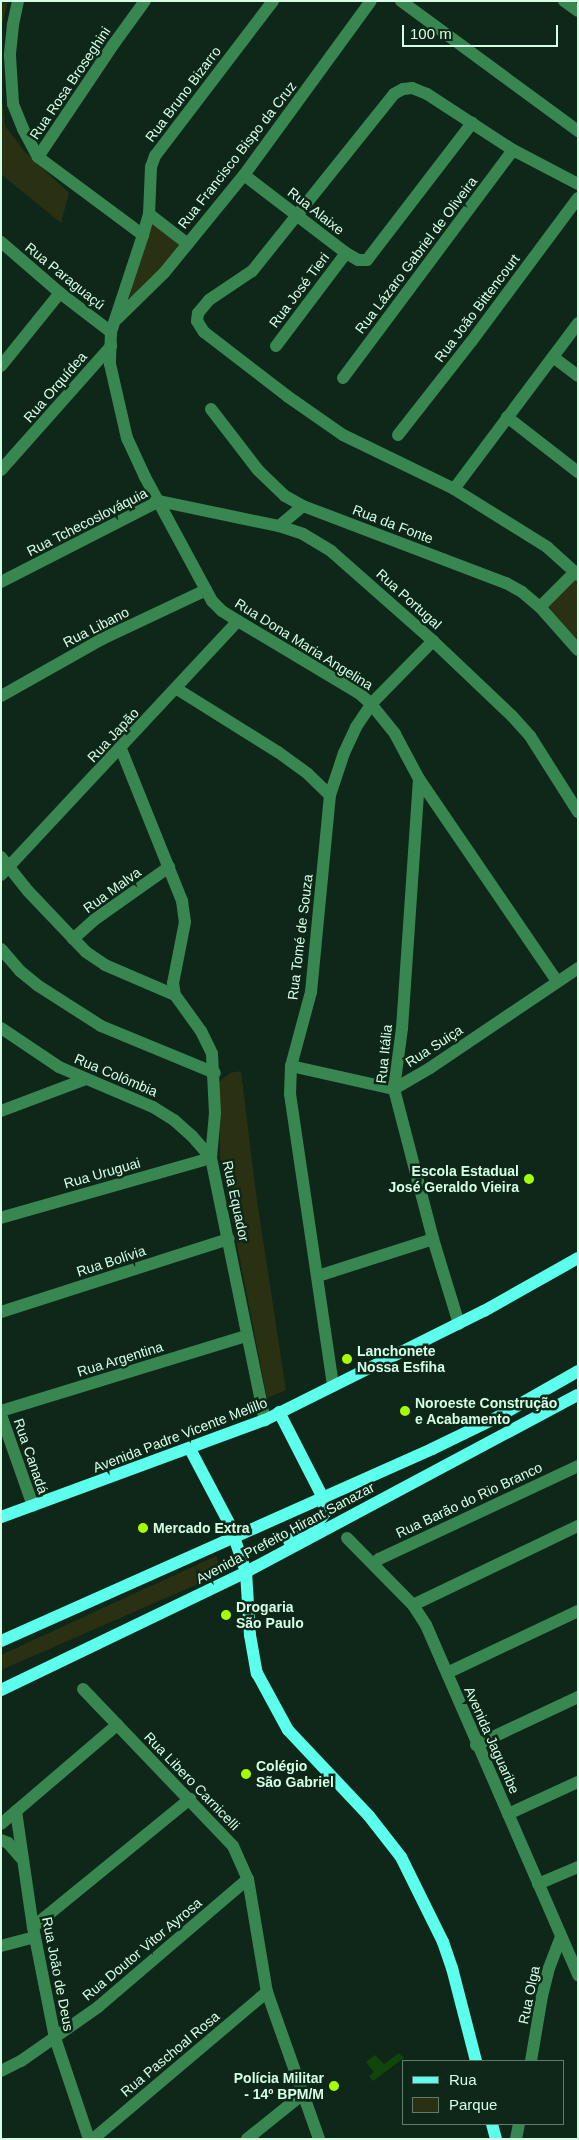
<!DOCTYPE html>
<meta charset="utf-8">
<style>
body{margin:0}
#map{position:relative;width:579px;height:2140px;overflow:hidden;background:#0f2719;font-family:Arial,sans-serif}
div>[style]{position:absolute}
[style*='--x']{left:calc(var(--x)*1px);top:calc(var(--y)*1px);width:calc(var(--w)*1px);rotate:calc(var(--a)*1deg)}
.green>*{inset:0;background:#2a3112}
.water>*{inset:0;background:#104609}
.minor>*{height:12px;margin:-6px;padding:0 6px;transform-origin:6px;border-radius:6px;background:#398750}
.major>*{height:12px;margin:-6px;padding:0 6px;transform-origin:6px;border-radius:6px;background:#5cffec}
.dots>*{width:14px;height:14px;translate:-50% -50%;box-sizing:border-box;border:2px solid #0f2719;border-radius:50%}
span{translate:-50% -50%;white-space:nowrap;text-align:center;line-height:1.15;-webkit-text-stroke:5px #0f2719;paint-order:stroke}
.street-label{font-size:14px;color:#d5ffe5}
.poi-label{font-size:14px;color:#d5ffe5;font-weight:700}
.right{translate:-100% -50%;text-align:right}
.left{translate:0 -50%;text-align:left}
.frame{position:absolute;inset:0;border:2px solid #d5ffe5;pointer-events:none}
.legend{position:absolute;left:402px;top:2060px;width:162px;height:65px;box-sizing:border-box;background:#0f2719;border:1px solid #5e7d6b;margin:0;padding:6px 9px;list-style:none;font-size:15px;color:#d5ffe5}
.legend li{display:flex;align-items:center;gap:10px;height:25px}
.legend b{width:25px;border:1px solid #5e7d6b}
.scale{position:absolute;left:402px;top:25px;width:156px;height:22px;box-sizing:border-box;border:2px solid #d5ffe5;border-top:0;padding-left:6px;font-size:15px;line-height:18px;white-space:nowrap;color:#d5ffe5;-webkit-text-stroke:4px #0f2719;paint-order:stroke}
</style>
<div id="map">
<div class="green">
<div style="clip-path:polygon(1px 1px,8px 1px,1px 28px)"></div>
<div style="clip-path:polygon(1px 91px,5px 126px,25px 152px,69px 193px,61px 223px,1px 174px)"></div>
<div style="clip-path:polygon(149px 218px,184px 245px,128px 303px)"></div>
<div style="clip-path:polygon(573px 577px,578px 583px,578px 643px,547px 605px)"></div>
<div style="clip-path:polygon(241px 1071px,256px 1194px,286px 1390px,267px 1398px,220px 1157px,219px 1082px,230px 1073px)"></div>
<div style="clip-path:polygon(216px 1556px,223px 1573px,1px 1670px,1px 1655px)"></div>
</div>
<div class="water">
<div style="clip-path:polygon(399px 2053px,404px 2058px,373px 2081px,369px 2076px,374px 2072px,366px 2062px,375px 2055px,384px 2064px)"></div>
</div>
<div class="minor">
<div style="--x:18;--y:1;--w:25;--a:102"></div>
<div style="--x:13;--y:25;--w:31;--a:96"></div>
<div style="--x:10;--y:56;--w:48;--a:86.4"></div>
<div style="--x:13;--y:104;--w:27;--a:68"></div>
<div style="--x:23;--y:129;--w:32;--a:62"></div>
<div style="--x:38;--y:157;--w:131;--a:36.6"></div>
<div style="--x:273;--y:1;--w:195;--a:127.3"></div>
<div style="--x:155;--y:156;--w:12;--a:110"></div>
<div style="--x:151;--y:167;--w:47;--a:92.4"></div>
<div style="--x:149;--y:214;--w:22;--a:106"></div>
<div style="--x:143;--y:235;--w:102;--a:108.3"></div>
<div style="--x:111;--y:332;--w:32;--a:92"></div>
<div style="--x:110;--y:364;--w:76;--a:77.1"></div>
<div style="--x:127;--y:438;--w:43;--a:65.2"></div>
<div style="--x:145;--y:477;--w:141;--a:61.6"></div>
<div style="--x:212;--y:601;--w:14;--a:45"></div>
<div style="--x:222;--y:611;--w:19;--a:32"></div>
<div style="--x:238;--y:621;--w:142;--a:30.9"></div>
<div style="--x:360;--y:694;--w:15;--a:42"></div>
<div style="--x:371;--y:704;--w:38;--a:51"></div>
<div style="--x:395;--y:734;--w:51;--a:61.9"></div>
<div style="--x:419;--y:779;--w:245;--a:55.7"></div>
<div style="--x:401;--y:1;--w:220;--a:36.3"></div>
<div style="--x:564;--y:1;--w:17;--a:36"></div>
<div style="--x:38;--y:157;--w:135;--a:-56.2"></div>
<div style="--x:113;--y:45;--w:54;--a:-54"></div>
<div style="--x:244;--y:175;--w:128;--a:37.4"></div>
<div style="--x:346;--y:253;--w:14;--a:30"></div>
<div style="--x:358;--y:260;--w:9;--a:0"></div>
<div style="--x:367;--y:260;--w:173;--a:-52.5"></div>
<div style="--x:578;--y:184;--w:73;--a:-152.4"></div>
<div style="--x:513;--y:150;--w:103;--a:-146.9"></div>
<div style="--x:427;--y:94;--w:16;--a:-158"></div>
<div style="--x:412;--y:88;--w:9;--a:174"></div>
<div style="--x:403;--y:89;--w:10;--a:151"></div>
<div style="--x:394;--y:94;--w:227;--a:128.7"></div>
<div style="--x:252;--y:271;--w:52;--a:146"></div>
<div style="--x:209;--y:300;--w:17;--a:130"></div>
<div style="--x:198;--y:313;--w:8;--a:97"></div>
<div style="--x:197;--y:321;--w:13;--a:58"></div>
<div style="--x:204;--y:332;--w:105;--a:37.6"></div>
<div style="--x:287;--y:396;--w:68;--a:34.9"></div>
<div style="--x:343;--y:435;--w:123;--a:25.9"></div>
<div style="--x:454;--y:489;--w:110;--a:31.9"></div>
<div style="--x:547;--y:547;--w:42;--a:42.1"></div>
<div style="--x:149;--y:214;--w:49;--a:37.6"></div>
<div style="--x:1;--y:242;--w:78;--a:40.8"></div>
<div style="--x:60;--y:293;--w:64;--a:37.4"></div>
<div style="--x:117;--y:319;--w:66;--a:-44.4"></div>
<div style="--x:164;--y:273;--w:127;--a:-50.8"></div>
<div style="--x:244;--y:175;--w:215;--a:-53.9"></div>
<div style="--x:276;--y:346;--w:116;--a:-53"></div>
<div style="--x:553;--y:357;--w:31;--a:37"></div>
<div style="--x:1;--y:366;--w:94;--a:-51.1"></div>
<div style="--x:343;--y:378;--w:284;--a:-53.3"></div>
<div style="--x:211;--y:409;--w:77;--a:52.4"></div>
<div style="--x:258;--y:470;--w:37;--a:44"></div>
<div style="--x:285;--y:496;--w:21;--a:29"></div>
<div style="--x:303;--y:506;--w:217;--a:20.8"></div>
<div style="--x:506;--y:583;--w:18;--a:29"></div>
<div style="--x:522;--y:592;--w:23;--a:40"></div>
<div style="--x:540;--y:607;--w:57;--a:48.5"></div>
<div style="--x:507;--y:417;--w:90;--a:37.8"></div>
<div style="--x:398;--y:435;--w:118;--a:-51.9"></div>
<div style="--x:471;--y:342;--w:179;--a:-53.4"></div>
<div style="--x:1;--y:470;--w:166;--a:-48.4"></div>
<div style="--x:454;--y:489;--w:207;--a:-53.2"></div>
<div style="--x:159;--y:501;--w:123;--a:11.8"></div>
<div style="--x:279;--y:526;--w:25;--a:18"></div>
<div style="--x:303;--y:534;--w:33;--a:31"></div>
<div style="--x:331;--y:551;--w:136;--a:41.4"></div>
<div style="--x:433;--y:641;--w:109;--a:43.5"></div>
<div style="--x:512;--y:716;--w:27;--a:48"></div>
<div style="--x:530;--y:736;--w:90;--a:57.7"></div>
<div style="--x:279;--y:526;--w:31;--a:-40"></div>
<div style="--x:1;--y:582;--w:178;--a:-27.1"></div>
<div style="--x:540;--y:607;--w:49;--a:-45"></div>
<div style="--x:177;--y:689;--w:119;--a:32"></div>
<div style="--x:278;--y:752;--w:37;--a:36"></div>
<div style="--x:308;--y:774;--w:30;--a:44"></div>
<div style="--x:330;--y:795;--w:198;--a:95.5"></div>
<div style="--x:311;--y:992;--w:77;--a:105.1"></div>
<div style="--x:291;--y:1066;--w:28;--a:92"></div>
<div style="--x:290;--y:1094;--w:295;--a:81.6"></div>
<div style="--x:1;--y:696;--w:116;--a:-29.4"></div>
<div style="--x:102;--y:639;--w:115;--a:-25.2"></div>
<div style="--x:121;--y:749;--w:164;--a:68.1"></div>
<div style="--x:182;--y:901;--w:21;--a:82"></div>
<div style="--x:185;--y:922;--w:62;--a:101.1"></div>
<div style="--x:173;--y:983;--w:12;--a:81"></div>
<div style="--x:175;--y:995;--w:44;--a:54.2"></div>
<div style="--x:201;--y:1031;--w:25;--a:64"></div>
<div style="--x:212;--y:1054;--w:59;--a:87.1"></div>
<div style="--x:215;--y:1113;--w:45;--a:95.1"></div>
<div style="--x:211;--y:1158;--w:268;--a:78.4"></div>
<div style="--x:419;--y:779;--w:250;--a:93.9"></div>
<div style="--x:402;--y:1028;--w:62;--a:97.5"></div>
<div style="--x:394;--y:1089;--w:155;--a:75.4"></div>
<div style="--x:433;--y:1239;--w:89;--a:73"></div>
<div style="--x:330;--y:795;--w:44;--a:-71.6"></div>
<div style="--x:344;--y:753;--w:29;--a:-65"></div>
<div style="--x:356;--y:727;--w:30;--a:-56"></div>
<div style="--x:373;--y:702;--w:86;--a:-45.5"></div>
<div style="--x:1;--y:857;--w:43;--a:51.5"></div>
<div style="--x:28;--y:891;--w:84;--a:46.4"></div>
<div style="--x:86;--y:952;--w:23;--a:34"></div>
<div style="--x:105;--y:965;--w:76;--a:23.2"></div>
<div style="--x:1;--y:875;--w:347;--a:-47"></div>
<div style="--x:73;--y:939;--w:28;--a:-42"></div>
<div style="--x:94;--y:920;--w:92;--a:-35.2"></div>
<div style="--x:1;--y:949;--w:29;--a:49"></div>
<div style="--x:20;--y:971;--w:22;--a:39"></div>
<div style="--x:37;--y:985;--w:76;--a:32.6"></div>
<div style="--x:101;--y:1026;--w:123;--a:22.4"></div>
<div style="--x:1;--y:1028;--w:70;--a:33.9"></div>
<div style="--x:59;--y:1067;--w:102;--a:23.1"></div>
<div style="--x:153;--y:1107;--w:25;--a:32"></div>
<div style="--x:174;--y:1120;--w:24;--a:42"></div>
<div style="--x:192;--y:1136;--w:29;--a:49"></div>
<div style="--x:211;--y:1158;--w:218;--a:164.1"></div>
<div style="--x:291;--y:1066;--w:106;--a:12.6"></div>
<div style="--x:394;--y:1089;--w:42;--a:-30.3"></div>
<div style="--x:430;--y:1068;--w:179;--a:-34"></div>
<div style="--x:1;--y:1111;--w:91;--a:-20.6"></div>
<div style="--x:318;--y:1276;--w:121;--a:-17.8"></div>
<div style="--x:1;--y:1312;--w:239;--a:-17.8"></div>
<div style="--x:1;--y:1411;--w:257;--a:-17"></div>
<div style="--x:1;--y:1415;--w:96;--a:70.6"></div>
<div style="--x:347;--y:1538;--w:94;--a:45.4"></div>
<div style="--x:413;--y:1605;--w:24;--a:57"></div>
<div style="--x:426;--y:1625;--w:382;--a:66.5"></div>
<div style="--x:374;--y:1564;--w:7;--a:-45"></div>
<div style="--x:379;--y:1559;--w:220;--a:-25"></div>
<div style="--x:413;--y:1605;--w:183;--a:-25.6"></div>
<div style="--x:447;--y:1673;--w:145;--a:-25.3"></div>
<div style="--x:83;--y:1689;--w:217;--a:46.3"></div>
<div style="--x:233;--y:1846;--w:36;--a:66"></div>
<div style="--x:248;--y:1879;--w:115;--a:80.5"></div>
<div style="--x:267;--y:1992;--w:156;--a:70.5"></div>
<div style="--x:476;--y:1745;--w:113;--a:-25.2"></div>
<div style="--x:16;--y:1811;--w:117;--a:81.7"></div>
<div style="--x:33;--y:1927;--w:113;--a:78.8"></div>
<div style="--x:55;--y:2038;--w:107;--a:71.4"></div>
<div style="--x:508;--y:1814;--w:77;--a:-24.6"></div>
<div style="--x:1;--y:1824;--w:153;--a:-40.5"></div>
<div style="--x:1;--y:1840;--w:8;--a:23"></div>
<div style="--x:8;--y:1843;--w:20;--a:49"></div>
<div style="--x:538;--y:1884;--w:43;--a:-23"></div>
<div style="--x:33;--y:1927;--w:203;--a:-39.2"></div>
<div style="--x:1;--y:1946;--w:35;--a:-15"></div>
<div style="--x:531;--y:2061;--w:66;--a:-80.4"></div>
<div style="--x:542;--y:1996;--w:29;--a:-76"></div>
<div style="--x:549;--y:1968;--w:33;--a:-69"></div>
<div style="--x:1;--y:2071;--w:22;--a:-27"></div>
<div style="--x:21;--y:2061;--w:94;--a:-35"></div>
<div style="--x:98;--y:2007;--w:197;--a:-40.5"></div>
<div style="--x:93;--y:2139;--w:228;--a:-40.2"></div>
<div style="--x:247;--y:2139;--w:72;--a:-38.8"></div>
<div style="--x:516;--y:2139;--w:15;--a:-79"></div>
</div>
<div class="major">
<div style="--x:279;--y:1412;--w:97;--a:62.9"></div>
<div style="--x:323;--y:1498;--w:15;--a:82"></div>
<div style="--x:325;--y:1513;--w:10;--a:127"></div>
<div style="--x:319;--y:1521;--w:36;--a:146"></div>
<div style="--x:190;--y:1449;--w:86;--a:62.2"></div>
<div style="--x:230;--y:1525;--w:50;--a:71.2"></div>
<div style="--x:246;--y:1572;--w:63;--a:86.4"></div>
<div style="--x:250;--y:1635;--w:39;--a:80"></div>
<div style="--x:257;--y:1673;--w:65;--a:61.5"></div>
<div style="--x:288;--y:1730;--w:118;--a:46.7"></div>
<div style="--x:369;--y:1816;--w:52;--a:52"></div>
<div style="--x:401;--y:1857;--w:95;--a:63.7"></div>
<div style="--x:443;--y:1942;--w:28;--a:71"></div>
<div style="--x:452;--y:1968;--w:96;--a:75.5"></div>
<div style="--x:1;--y:1517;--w:281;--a:-20.2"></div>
<div style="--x:265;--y:1420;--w:245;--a:-26.5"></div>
<div style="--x:484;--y:1311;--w:108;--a:-29.4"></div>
<div style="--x:1;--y:1641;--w:472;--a:-24"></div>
<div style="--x:432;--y:1449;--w:69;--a:-25.8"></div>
<div style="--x:494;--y:1419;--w:97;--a:-29.7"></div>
<div style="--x:1;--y:1690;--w:272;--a:-25.7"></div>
<div style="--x:246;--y:1572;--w:376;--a:-28.1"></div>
<div style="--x:492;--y:2124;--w:16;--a:75"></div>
</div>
<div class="dots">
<div style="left:529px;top:1179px;background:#a5ff01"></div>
<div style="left:347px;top:1359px;background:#a5ff01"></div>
<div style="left:405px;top:1411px;background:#a5ff01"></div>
<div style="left:143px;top:1528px;background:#a5ff01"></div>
<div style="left:226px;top:1615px;background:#a5ff01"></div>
<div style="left:246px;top:1774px;background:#a5ff01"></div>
<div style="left:334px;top:2086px;background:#a5ff01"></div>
</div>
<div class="street-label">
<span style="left:70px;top:83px;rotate:-56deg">Rua Rosa Broseghini</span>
<span style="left:183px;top:94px;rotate:-53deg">Rua Bruno Bizarro</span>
<span style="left:237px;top:155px;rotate:-52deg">Rua Francisco Bispo da Cruz</span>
<span style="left:316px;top:211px;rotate:38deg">Rua Alaixe</span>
<span style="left:416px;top:255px;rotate:-53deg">Rua Lázaro Gabriel de Oliveira</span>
<span style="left:65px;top:276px;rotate:39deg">Rua Paraguaçú</span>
<span style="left:299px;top:290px;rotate:-53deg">Rua José Tieri</span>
<span style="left:477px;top:308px;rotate:-53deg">Rua João Bittencourt</span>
<span style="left:55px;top:387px;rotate:-49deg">Rua Orquídea</span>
<span style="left:87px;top:522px;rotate:-27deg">Rua Tchecoslováquia</span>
<span style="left:393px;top:524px;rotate:21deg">Rua da Fonte</span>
<span style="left:409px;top:599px;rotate:42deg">Rua Portugal</span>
<span style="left:96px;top:627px;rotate:-27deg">Rua Libano</span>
<span style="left:304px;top:644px;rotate:32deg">Rua Dona Maria Angelina</span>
<span style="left:113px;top:735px;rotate:-47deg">Rua Japão</span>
<span style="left:112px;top:890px;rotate:-36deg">Rua Malva</span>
<span style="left:300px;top:937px;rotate:-83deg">Rua Tomé de Souza</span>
<span style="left:434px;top:1046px;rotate:-33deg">Rua Suiça</span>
<span style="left:384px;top:1054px;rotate:-84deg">Rua Itália</span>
<span style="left:116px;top:1075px;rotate:23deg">Rua Colômbia</span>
<span style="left:102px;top:1173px;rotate:-16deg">Rua Uruguai</span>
<span style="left:236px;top:1201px;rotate:78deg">Rua Equador</span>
<span style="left:111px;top:1261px;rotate:-18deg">Rua Bolívia</span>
<span style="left:120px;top:1359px;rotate:-17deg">Rua Argentina</span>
<span style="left:180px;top:1435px;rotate:-21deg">Avenida Padre Vicente Melillo</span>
<span style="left:31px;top:1456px;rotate:71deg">Rua Canadá</span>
<span style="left:469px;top:1500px;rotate:-25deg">Rua Barão do Rio Branco</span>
<span style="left:285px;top:1533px;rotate:-28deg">Avenida Prefeito Hirant Sanazar</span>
<span style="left:492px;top:1740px;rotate:66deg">Avenida Jaguaribe</span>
<span style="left:192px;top:1781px;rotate:46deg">Rua Libero Carnicelli</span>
<span style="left:142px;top:1949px;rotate:-40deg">Rua Doutor Vitor Ayrosa</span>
<span style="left:58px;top:1974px;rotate:79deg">Rua João de Deus</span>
<span style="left:529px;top:1995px;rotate:-78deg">Rua Olga</span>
<span style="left:170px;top:2054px;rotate:-40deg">Rua Paschoal Rosa</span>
</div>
<div class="poi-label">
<span class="right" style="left:519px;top:1179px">Escola Estadual<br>José Geraldo Vieira</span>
<span class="left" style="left:357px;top:1359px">Lanchonete<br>Nossa Esfiha</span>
<span class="left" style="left:415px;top:1411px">Noroeste Construção<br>e Acabamento</span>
<span class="left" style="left:153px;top:1528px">Mercado Extra</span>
<span class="left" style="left:236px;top:1615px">Drogaria<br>São Paulo</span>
<span class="left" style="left:256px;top:1774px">Colégio<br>São Gabriel</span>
<span class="right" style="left:324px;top:2086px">Polícia Militar<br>- 14º BPM/M</span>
</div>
<div class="frame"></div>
<ul class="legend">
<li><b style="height:6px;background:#5cffec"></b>Rua</li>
<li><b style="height:14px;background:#2a3112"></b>Parque</li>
</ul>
<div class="scale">100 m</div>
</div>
